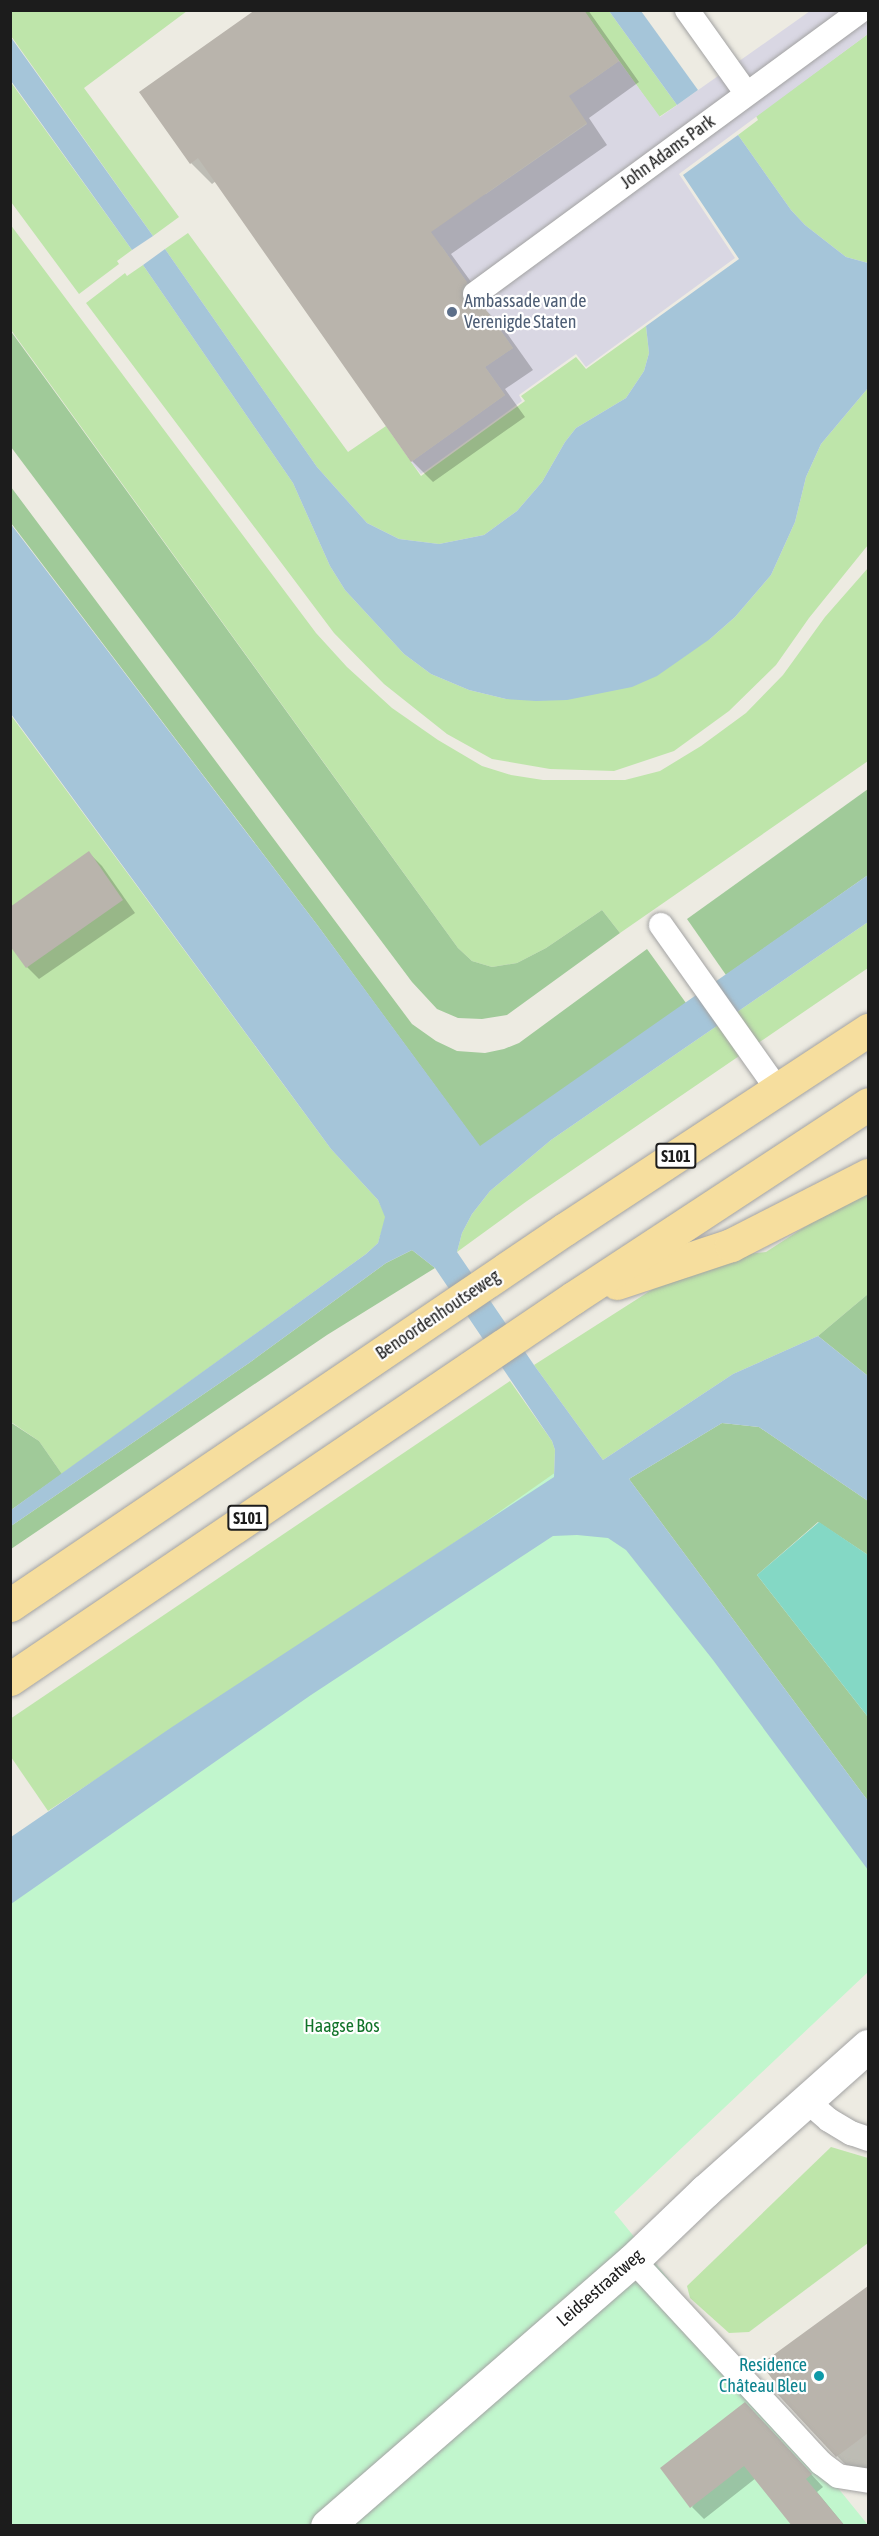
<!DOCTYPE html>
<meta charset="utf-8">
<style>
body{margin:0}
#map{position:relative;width:879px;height:2536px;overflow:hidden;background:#edebe2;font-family:"Asap Condensed",sans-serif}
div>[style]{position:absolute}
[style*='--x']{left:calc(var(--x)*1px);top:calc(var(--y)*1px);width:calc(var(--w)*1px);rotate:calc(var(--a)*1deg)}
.grass>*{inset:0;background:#bee5aa}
.forest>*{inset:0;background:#a0ca99}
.park>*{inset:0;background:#c1f6cd}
.pitch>*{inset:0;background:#84d8c5}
.plaza>*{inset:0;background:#d9d7e3}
.water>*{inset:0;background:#a5c5d9}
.shadow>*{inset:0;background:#0003}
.building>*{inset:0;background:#b9b4ac}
.roads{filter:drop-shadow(0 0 2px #a3a3a3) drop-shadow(0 0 2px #a3a3a3)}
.lane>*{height:24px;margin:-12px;padding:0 12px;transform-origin:12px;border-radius:12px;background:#fff}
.street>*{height:33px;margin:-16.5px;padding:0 16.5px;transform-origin:16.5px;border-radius:16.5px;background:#fff}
.primary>*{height:33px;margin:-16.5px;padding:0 16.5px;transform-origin:16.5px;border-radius:16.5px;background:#f6de9e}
.dots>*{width:16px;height:16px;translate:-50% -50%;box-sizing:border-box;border:3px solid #fff;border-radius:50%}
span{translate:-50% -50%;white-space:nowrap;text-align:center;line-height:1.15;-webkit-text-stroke:4.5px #fff;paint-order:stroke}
.shield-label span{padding:2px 4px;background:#fff;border:2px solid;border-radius:4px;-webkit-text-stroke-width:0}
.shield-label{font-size:16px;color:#1c1c1c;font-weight:700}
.street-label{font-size:18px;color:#1c1c1c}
.service-label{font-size:18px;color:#4e5e75}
.left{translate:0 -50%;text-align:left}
.park-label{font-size:18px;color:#117329}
.culture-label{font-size:18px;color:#0d838f}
.right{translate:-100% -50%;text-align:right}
.frame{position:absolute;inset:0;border:12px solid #1c1c1c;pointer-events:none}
</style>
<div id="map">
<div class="grass">
<div style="clip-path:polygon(10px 11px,187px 11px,84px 88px,179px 217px,153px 236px,11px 36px)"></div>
<div style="clip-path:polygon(584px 11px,609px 11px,677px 105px,659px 117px)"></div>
<div style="clip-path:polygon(868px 34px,868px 263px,846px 257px,805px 225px,791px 210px,738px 135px,758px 120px,756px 116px)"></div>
<div style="clip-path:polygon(10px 81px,132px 250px,117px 261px,119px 264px,79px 294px,11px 202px)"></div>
<div style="clip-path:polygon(10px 224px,316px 633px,347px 667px,392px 708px,438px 740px,482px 766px,511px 775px,543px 780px,625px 780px,660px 771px,701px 746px,746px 713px,783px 675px,825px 617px,868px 568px,868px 761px,620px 933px,602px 910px,546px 948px,517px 963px,492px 967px,472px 961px,458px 948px,11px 330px)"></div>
<div style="clip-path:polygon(188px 233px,348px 452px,386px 426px,421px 476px,525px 401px,521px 396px,576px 357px,586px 369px,646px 326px,649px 353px,644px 371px,626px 398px,576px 428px,565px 442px,542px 482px,517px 511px,484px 535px,439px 544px,399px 539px,367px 523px,317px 467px,165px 249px)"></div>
<div style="clip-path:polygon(143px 265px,293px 483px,330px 566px,345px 590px,404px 654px,431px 674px,469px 690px,506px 699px,710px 639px,735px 617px,771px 575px,795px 522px,806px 477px,821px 444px,868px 388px,868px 545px,809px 618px,776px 665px,729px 711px,674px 751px,614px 771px,550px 769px,492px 759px,447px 734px,384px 684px,334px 633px,86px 303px,125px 273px,127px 276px)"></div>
<div style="clip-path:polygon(10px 714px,331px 1149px,378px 1200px,386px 1217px,378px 1243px,366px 1254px,62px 1474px,39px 1441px,11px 1422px)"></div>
<div style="clip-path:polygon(868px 922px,868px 968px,527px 1201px,457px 1252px,462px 1233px,472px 1214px,490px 1191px,551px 1140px)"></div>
<div style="clip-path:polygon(868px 1186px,868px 1294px,818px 1336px,733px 1374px,603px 1460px,534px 1365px,678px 1273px,727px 1256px,766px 1252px)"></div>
<div style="clip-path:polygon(510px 1381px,552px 1441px,555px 1450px,554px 1477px,48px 1811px,11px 1757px,10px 1719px)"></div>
<div style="clip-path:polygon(831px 2147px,868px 2158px,868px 2243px,749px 2332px,729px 2333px,690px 2298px,687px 2286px)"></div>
</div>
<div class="forest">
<div style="clip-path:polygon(10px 330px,458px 948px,472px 961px,492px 967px,517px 963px,546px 948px,602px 910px,620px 933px,507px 1015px,482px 1019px,458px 1018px,437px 1009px,412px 982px,11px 447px)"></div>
<div style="clip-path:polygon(11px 487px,412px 1024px,436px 1041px,457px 1051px,485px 1053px,504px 1049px,519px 1043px,647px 949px,686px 1003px,480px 1147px,318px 926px,11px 523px)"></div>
<div style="clip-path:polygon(868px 789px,868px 875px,726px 975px,687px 919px)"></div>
<div style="clip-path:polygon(412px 1250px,435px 1268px,327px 1335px,11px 1549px,11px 1526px,249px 1363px,386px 1263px)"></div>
<div style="clip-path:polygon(868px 1294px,868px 1376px,818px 1336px)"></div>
<div style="clip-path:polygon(10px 1422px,39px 1441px,62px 1474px,11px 1510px)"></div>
<div style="clip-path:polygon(722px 1423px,759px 1427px,868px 1501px,868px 1555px,818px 1522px,757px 1575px,868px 1717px,868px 1801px,629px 1479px)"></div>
</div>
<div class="park">
<div style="clip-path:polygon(583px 1453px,868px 1847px,868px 1972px,614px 2212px,868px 2525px,11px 2525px,10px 1856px)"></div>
</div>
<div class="pitch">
<div style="clip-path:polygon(819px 1522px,868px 1555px,868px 1717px,757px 1575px)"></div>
</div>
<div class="plaza">
<div style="clip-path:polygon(810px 11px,868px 11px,868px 34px,679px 174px,735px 258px,586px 367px,576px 354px,519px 395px,522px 401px,421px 474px,411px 462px,505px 395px,485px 367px,513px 348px,442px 247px,388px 214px,486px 194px,587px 124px,559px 83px,573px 74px,582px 87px,619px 61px,660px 117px)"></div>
</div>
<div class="water">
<div style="clip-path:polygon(609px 11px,641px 11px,698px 90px,677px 105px)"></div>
<div style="clip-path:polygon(10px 36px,153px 236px,132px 250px,11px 81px)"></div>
<div style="clip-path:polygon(738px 135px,791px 210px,805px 225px,846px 257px,868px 263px,868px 388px,821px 444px,806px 477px,795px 522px,771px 575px,735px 617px,710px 639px,657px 676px,632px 687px,567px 700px,536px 701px,506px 699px,469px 690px,431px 674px,404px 654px,345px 590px,330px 566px,293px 483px,143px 265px,165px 249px,317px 467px,367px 523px,399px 539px,439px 544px,484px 535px,517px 511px,542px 482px,565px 442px,576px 428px,626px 398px,644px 371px,649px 353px,646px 326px,739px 259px,683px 175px)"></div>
<div style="clip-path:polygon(10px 523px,318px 926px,480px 1146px,868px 875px,868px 922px,551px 1140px,490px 1191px,472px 1214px,462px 1233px,457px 1252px,534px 1365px,603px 1460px,733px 1374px,818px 1336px,868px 1376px,868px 1501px,759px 1427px,722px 1423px,629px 1479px,868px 1801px,868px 1870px,713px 1660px,626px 1550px,608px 1538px,577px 1535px,553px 1536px,311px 1695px,11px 1904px,11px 1837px,172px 1727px,554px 1477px,555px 1450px,552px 1441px,435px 1268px,412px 1250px,386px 1263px,249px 1363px,11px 1526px,11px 1510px,366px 1254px,378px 1243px,385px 1217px,378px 1200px,331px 1149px,11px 714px)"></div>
</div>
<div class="shadow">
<div style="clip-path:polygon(257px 10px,588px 10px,639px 82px,589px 118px,607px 145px,451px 254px,487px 304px,484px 308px,504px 329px,533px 370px,505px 389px,525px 417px,433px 482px,412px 461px,216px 181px,212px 184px,191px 163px)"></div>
<div style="clip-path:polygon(89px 853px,102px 866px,135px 913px,39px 979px,27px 967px)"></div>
<div style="clip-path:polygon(868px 2288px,868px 2469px,858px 2477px,837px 2456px,764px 2365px)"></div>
<div style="clip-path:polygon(757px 2416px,823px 2487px,817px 2492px,845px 2526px,794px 2526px,756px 2478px,704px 2519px,692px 2507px)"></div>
</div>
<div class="building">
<div style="clip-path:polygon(255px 10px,584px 10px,619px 61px,569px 96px,587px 123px,431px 232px,467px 282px,462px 289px,463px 302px,470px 307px,483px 306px,513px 348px,485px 367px,505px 395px,411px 462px,198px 158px,190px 164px,139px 92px)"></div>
<div style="clip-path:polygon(89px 851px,123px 900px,26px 968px,10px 946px,10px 907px)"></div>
<div style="clip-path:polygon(868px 2286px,868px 2433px,836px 2457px,768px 2384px,773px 2380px,761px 2364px)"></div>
<div style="clip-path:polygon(745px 2402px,812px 2474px,806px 2479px,845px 2526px,792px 2526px,744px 2466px,690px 2508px,660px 2468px)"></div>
</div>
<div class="roads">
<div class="lane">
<div style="--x:687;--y:10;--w:103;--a:54.5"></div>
<div style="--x:475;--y:294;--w:480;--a:-36.3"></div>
<div style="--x:661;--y:925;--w:202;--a:54.7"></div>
<div style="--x:807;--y:2101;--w:29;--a:41"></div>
<div style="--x:829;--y:2120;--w:26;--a:31"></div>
<div style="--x:851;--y:2133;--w:18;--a:19"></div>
<div style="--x:633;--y:2260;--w:277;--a:47.2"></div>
<div style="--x:821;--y:2463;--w:21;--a:37"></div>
<div style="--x:838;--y:2476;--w:30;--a:9"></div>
</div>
<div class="street">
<div style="--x:327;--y:2526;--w:405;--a:-41"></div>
<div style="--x:633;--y:2260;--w:100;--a:-43.8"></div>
<div style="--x:705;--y:2191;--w:218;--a:-41.7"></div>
</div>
<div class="primary">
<div style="--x:617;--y:1283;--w:120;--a:-18.4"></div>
<div style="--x:731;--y:1245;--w:154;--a:-27.1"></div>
<div style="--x:10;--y:1605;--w:670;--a:-34.12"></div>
<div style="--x:565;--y:1229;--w:363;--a:-33.3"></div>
<div style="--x:10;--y:1679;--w:680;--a:-34.09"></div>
<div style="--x:573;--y:1298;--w:353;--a:-33.3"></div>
</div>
</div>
<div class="dots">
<div style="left:452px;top:312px;background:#5c6f8a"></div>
<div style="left:819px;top:2376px;background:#0f9aa8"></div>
</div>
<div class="shield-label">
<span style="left:676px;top:1156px">S101</span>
<span style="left:248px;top:1518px">S101</span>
</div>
<div class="street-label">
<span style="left:668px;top:152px;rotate:-36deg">John Adams Park</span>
<span style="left:438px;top:1315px;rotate:-34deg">Benoordenhoutseweg</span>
<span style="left:600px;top:2288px;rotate:-41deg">Leidsestraatweg</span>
</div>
<div class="service-label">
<span class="left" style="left:464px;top:312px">Ambassade van de<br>Verenigde Staten</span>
</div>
<div class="park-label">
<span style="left:342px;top:2026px">Haagse Bos</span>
</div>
<div class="culture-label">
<span class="right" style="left:807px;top:2376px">Residence<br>Château Bleu</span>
</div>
<div class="frame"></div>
</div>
